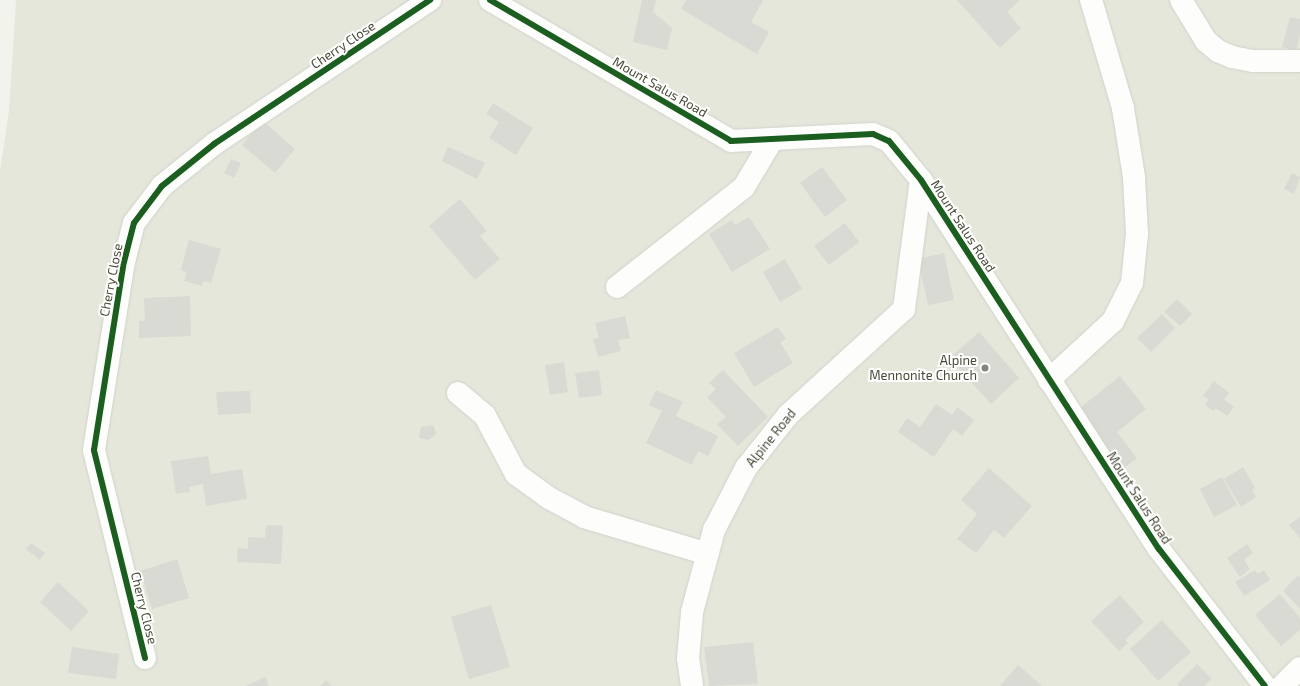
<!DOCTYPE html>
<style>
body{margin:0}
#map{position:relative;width:1300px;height:686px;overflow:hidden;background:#f3f3ee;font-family:"Exo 2",sans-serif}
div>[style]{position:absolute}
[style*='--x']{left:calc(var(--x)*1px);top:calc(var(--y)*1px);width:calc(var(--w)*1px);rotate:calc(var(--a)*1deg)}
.residential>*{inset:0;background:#e5e7db}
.building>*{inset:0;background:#d9dad3}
.roads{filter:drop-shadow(0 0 1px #d1d1cb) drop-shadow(0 0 1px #d1d1cb)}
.minor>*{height:22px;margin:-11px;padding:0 11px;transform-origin:11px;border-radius:11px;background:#fdfdfc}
.cycleway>*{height:6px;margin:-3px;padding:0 3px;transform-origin:3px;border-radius:3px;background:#1b5e20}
.dots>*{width:11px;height:11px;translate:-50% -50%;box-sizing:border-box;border:2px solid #fff;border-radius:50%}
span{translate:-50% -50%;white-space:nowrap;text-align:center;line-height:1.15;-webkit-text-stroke:4px #fff;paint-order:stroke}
.street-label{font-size:13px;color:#494b38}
.poi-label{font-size:13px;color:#494b38}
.right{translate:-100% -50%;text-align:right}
</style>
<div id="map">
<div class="residential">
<div style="clip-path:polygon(16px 0,1300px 0,1300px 686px,0 686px,0 172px,9px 110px)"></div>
</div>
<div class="building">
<div style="clip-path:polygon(642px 0,656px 0,653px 12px,672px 28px,667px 50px,633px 42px)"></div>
<div style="clip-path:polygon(686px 0,763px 0,751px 22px,769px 32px,757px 54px,681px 9px)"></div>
<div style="clip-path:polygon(957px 0,1020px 0,1007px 12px,1021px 28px,1000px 48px)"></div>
<div style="clip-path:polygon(1290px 17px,1300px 19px,1300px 35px,1296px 51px,1282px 47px)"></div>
<div style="clip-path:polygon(493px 103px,533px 128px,516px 155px,489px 138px,499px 122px,486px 114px)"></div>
<div style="clip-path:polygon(263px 121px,295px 149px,275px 173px,242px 145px)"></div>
<div style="clip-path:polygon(448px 147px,485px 163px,477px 179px,442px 161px)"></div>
<div style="clip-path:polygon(231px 159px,241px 163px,234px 178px,224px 173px)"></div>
<div style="clip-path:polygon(822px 167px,847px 200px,825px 217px,800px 183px)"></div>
<div style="clip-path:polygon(1292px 173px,1300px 177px,1294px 194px,1284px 189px)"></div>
<div style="clip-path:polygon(460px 199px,487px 231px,480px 236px,500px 259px,475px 280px,429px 226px)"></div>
<div style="clip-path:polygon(749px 217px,770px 249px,732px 272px,709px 234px,732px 220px,735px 225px)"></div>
<div style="clip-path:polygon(845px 223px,859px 242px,829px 265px,814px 246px)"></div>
<div style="clip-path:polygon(189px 240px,221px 249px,211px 283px,204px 281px,202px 286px,184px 281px,187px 272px,181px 270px)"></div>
<div style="clip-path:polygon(944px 253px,954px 300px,928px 305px,918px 259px)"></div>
<div style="clip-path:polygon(785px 259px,802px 289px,780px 302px,763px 272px)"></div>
<div style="clip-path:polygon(190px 296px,191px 336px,139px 338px,139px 321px,145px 321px,144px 298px)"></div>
<div style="clip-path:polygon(1177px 299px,1192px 314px,1180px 326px,1164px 312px)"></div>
<div style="clip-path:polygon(1162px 314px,1175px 328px,1151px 352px,1137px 338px)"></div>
<div style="clip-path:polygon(625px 316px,630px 338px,618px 340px,621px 351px,598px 357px,593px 339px,599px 338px,595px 323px)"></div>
<div style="clip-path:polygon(778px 327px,786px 339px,780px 342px,793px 363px,754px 387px,734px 353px)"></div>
<div style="clip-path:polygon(979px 332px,1019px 378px,991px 404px,950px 358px)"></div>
<div style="clip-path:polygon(564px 362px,568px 392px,550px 395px,545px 365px)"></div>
<div style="clip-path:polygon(599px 370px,602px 395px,579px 398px,575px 373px)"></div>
<div style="clip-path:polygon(723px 370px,768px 417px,738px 446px,717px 424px,726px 417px,707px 397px,716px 389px,709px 383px)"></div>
<div style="clip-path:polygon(1120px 376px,1146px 409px,1117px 432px,1137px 458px,1122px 470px,1076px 411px)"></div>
<div style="clip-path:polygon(1214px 381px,1229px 393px,1224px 399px,1234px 407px,1227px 416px,1216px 408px,1214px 411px,1205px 405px,1209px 399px,1203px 396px)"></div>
<div style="clip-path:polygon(656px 390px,683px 402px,676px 416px,718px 436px,708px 456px,698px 451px,692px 465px,646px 443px,662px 411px,649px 405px)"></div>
<div style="clip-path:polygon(250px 391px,251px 413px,218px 415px,216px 392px)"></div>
<div style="clip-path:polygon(936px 404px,952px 415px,957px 407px,974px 420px,962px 436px,953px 429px,934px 457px,898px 432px,907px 418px,920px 427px)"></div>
<div style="clip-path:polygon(433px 425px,436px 434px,429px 440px,419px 438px,421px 427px)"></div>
<div style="clip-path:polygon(208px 456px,211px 474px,242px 469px,247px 499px,206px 506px,203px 484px,189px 487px,190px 492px,176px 494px,171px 461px)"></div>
<div style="clip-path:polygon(1243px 467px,1255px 488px,1252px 490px,1256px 497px,1241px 507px,1224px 479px)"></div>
<div style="clip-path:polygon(989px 468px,1032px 506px,1004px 538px,994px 530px,976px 553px,957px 539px,977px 514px,961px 500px)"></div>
<div style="clip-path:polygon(1222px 477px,1237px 505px,1214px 517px,1200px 489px)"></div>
<div style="clip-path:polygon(1300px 517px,1300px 538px,1289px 525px)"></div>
<div style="clip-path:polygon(266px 525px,283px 526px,281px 564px,237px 562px,238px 548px,248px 549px,248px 537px,265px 538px)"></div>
<div style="clip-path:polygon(31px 543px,45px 553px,40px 560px,26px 549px)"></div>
<div style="clip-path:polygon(1247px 544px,1253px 553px,1244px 560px,1250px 569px,1240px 577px,1227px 558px)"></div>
<div style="clip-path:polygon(177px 559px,189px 598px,152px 609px,140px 571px)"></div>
<div style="clip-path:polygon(1255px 570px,1258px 574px,1264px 570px,1270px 580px,1244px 596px,1235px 582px)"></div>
<div style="clip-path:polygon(1298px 575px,1300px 577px,1300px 609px,1283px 591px)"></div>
<div style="clip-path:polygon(58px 582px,89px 611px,71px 631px,40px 602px)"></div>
<div style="clip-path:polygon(1280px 594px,1300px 618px,1300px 630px,1281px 646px,1255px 615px)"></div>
<div style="clip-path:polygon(1120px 595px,1144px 622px,1125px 640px,1128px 643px,1119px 651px,1091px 621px)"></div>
<div style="clip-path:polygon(491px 605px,510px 667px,469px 679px,451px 617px)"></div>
<div style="clip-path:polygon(1162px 620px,1191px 652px,1158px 681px,1130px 649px)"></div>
<div style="clip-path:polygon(753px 642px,758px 684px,709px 686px,704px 647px)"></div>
<div style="clip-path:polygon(72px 647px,119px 654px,116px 679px,68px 673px)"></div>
<div style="clip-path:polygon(1197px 664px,1212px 679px,1204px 686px,1179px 686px,1177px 684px)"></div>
<div style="clip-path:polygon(1018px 665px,1042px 686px,1000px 686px)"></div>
<div style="clip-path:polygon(265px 677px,269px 686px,246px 686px)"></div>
<div style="clip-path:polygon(326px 680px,332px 686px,320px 686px)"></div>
</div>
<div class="roads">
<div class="minor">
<div style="--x:490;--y:0;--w:279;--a:30.3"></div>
<div style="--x:731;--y:141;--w:142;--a:-2.8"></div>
<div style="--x:873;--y:134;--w:17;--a:24"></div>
<div style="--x:889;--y:141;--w:50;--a:50.6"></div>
<div style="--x:921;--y:180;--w:439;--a:57.2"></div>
<div style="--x:1159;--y:549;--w:173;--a:52.3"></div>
<div style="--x:1181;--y:0;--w:48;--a:58.6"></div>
<div style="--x:1206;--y:41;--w:16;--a:40"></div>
<div style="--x:1218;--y:51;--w:15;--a:23"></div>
<div style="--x:1232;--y:57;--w:21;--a:11"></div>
<div style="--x:1253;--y:61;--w:47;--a:0"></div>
<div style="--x:617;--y:287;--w:162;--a:-38.2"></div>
<div style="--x:744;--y:187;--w:55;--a:-59.2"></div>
<div style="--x:1049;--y:380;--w:87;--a:-42.7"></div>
<div style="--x:1113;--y:321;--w:42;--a:-63.4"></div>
<div style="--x:1132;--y:283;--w:49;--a:-84.2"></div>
<div style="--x:1137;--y:234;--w:57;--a:-93"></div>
<div style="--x:1134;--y:177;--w:70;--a:-99.1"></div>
<div style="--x:1123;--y:108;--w:113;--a:-106.5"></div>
<div style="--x:458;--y:393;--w:35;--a:40"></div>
<div style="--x:485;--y:416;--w:66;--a:61.9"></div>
<div style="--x:516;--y:474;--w:41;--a:36"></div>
<div style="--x:549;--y:498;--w:40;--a:28"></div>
<div style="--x:584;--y:517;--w:129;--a:16.6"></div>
<div style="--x:145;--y:658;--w:214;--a:-103.8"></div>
<div style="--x:94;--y:450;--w:186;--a:-81"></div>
<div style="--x:123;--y:266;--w:44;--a:-75.7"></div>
<div style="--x:134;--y:223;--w:46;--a:-52.9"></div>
<div style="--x:162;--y:186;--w:67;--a:-38.9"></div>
<div style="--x:214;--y:144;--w:260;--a:-33.7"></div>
<div style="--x:692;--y:686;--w:27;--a:-98"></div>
<div style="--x:688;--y:659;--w:47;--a:-85.1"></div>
<div style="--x:692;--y:612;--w:85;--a:-75"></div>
<div style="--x:714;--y:530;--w:70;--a:-62.7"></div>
<div style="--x:746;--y:468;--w:68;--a:-51.6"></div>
<div style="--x:788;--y:415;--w:157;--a:-42.4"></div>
<div style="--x:904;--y:309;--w:130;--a:-82.5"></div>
<div style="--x:1282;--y:686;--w:25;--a:-45"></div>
</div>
</div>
<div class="cycleway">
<div style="--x:490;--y:0;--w:279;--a:30.3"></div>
<div style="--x:731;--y:141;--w:142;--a:-2.8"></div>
<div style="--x:873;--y:134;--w:17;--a:24"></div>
<div style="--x:889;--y:141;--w:50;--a:50.6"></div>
<div style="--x:921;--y:180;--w:439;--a:57.2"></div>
<div style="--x:1159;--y:549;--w:173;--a:52.3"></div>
<div style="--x:145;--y:658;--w:214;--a:-103.8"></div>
<div style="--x:94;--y:450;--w:186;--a:-81"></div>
<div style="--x:123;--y:266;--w:44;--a:-75.7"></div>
<div style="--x:134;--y:223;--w:46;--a:-52.9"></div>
<div style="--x:162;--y:186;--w:67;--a:-38.9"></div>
<div style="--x:214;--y:144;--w:260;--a:-33.7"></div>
</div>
<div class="dots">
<div style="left:985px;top:368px;background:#848678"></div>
</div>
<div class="street-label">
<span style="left:343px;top:45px;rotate:-34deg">Cherry Close</span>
<span style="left:660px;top:87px;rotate:30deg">Mount Salus Road</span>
<span style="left:963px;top:226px;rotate:57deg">Mount Salus Road</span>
<span style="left:111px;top:280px;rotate:-79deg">Cherry Close</span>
<span style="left:771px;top:438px;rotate:-51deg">Alpine Road</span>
<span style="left:1139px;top:498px;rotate:57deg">Mount Salus Road</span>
<span style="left:144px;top:608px;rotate:76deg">Cherry Close</span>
</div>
<div class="poi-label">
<span class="right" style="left:977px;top:368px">Alpine<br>Mennonite Church</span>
</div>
</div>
